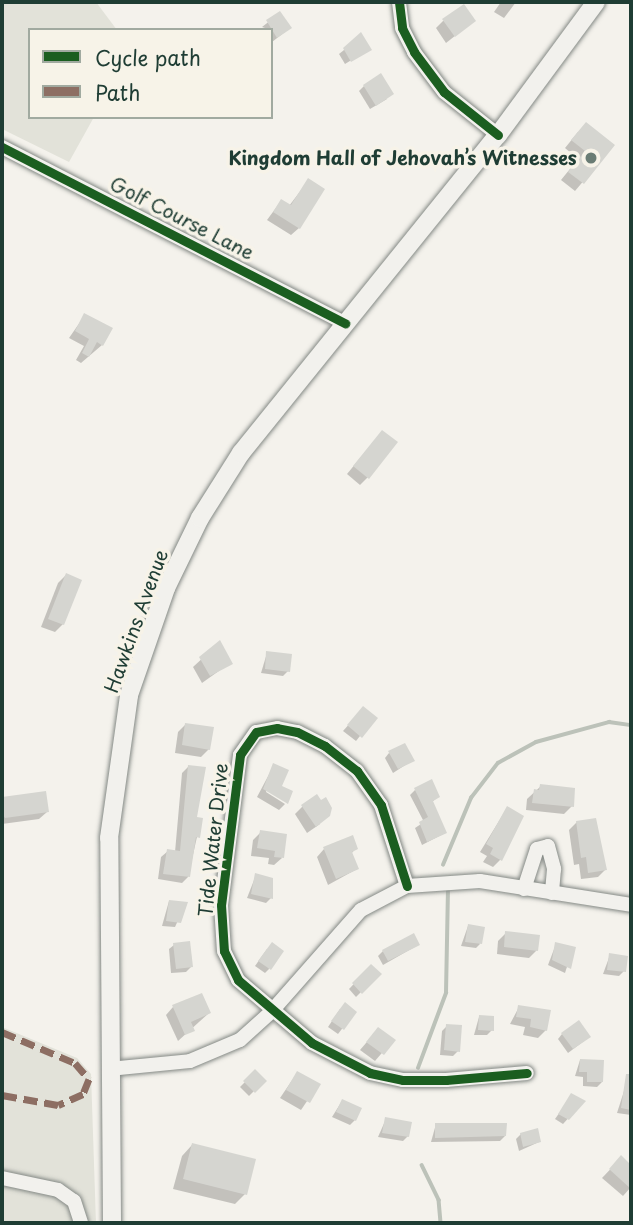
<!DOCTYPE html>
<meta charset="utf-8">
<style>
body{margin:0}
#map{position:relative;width:633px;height:1225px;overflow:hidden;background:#f4f2ec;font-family:"Playpen Sans",sans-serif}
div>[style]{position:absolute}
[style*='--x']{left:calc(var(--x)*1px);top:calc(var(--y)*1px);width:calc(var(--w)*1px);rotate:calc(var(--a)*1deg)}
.green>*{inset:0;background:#e2e2d9}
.shadow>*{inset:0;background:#0003}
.stream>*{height:3.5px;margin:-1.75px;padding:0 1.75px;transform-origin:1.75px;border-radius:1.75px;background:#bcc2b9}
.building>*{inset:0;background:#d5d5d0}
.roads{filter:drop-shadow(0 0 2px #848985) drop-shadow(0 0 2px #848985)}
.minor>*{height:14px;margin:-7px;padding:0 7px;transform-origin:7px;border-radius:7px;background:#f2f1ed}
.major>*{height:18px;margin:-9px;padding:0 9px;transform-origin:9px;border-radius:9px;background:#f2f1ed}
.quiet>*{height:7px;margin-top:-3.5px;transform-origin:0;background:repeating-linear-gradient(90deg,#8d6e63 0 14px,transparent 0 21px)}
.cycleway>*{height:9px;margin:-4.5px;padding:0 4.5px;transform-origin:4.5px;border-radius:4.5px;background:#1b5e20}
.dots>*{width:19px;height:19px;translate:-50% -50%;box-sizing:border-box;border:4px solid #f7f3e8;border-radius:50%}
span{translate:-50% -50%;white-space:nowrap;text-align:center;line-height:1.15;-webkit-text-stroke:7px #f7f3e8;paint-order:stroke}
.poi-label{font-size:19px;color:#1f3d34;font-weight:700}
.right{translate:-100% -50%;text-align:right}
.street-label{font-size:19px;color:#1f3d34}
.frame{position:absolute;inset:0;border:4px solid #1f3d34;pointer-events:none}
.legend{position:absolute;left:28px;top:28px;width:245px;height:91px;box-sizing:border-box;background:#f7f3e8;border:2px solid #a1aaa0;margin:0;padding:9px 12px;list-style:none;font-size:21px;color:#1f3d34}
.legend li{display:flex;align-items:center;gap:14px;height:35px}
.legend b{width:35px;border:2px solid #a1aaa0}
</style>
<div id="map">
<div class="green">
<div style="clip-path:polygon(2px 2px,96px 2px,117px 30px,30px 30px,30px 117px,94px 117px,69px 162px,2px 129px)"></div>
<div style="clip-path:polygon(2px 1027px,77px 1058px,91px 1074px,96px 1223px,2px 1223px)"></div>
</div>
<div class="shadow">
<div style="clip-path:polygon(501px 2px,516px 2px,504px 18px,494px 12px)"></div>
<div style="clip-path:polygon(280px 13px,290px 28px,272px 42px,271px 30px,262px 27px)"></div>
<div style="clip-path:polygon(443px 21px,474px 21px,446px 43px,436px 28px)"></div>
<div style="clip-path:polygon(344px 50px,366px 51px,345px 64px,339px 54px)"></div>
<div style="clip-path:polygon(364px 86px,387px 99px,370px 109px,359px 91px)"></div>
<div style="clip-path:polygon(578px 132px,613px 146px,575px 191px,561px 180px,578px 159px,565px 148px)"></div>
<div style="clip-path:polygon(308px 181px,299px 228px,291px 235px,267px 220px,281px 201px,289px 206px)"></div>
<div style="clip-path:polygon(85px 315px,102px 345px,81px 363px,76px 360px,84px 346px,69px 338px)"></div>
<div style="clip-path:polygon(375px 440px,368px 477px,360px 485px,347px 474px)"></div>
<div style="clip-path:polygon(66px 575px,63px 624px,55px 632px,41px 627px,58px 583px)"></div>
<div style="clip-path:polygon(219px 643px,230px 663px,202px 683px,193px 667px)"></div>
<div style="clip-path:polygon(267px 653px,288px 671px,283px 676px,261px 673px)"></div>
<div style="clip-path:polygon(359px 713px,360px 736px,356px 741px,343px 731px)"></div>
<div style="clip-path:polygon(186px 724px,209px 749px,201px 757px,175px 753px,178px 732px)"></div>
<div style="clip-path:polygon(389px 753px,413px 760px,393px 773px,385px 758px)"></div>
<div style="clip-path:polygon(274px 765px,266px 792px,285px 804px,279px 810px,257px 797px)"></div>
<div style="clip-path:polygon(188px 767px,194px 818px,201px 819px,188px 877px,182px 883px,158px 879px,161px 857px,168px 851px,175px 852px,182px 773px)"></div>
<div style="clip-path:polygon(541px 786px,572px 806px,564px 814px,526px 810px,527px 799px)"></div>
<div style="clip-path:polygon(415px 790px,438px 797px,432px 802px,445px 833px,422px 845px,415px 828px,424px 822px,410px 795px)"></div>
<div style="clip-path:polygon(45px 793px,47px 812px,39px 819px,2px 824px,2px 799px)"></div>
<div style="clip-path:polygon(303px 806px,320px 824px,307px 833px,295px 814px)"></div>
<div style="clip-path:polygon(507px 808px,500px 860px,493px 867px,483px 862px,487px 856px,480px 852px)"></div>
<div style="clip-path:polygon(577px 822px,606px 869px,598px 877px,581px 879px,579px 864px,574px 865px,569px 830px)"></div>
<div style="clip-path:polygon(261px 832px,282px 858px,274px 865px,268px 864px,269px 858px,251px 856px,253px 840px)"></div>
<div style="clip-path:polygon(356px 848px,351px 854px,357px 869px,328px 885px,317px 857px,324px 849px)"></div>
<div style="clip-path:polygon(256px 875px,271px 898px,266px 903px,247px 898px)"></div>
<div style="clip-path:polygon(169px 901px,186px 903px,175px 927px,162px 926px)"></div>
<div style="clip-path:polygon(468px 926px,480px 944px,476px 948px,461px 946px)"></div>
<div style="clip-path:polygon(506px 933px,537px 950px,529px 958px,497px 954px,498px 941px)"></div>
<div style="clip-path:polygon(556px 944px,573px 948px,565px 973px,548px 965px)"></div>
<div style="clip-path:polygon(174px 945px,191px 967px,186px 972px,171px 973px,169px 949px)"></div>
<div style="clip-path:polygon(418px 945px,383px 965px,378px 956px,383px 951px)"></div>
<div style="clip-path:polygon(267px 949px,269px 969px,265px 973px,255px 966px)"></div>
<div style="clip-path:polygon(610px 955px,624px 971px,619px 976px,603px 974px)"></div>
<div style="clip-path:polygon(371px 966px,379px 974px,356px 997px,349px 989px)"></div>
<div style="clip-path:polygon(173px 1007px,209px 1013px,178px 1041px,166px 1015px)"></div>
<div style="clip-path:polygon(519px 1007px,546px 1030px,538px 1038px,523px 1035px,525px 1027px,510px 1024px)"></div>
<div style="clip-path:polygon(340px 1009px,355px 1012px,338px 1034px,328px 1027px)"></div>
<div style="clip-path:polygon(479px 1017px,492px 1030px,487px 1035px,474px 1035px)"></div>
<div style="clip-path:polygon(447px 1026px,458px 1051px,453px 1056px,440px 1055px,442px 1031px)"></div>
<div style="clip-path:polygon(378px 1029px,393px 1040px,375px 1061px,360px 1050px)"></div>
<div style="clip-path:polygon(562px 1034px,584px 1041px,568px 1053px,558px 1039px)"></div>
<div style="clip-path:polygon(580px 1060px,602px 1082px,597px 1087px,583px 1086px,583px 1077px,575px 1076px)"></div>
<div style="clip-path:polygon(255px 1072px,264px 1081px,249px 1096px,240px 1087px)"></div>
<div style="clip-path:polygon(297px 1073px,318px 1085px,301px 1110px,280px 1098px)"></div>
<div style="clip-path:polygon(624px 1091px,631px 1092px,631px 1115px,617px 1113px)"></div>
<div style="clip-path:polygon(572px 1095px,583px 1102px,563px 1124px,555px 1119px)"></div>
<div style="clip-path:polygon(342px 1101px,355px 1120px,350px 1125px,332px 1117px)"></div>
<div style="clip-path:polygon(386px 1119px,408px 1136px,403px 1141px,378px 1137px)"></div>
<div style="clip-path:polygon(436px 1124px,505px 1136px,500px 1141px,431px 1142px)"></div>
<div style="clip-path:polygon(521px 1134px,539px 1142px,519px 1151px,516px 1139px)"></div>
<div style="clip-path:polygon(192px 1145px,245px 1194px,235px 1204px,173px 1189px,182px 1156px)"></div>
<div style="clip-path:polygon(621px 1158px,631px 1167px,631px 1187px,623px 1196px,602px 1178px)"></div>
</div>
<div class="stream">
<div style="--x:443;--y:865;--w:73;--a:-67.3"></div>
<div style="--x:471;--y:798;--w:44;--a:-52.4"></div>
<div style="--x:498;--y:763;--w:43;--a:-28.9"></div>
<div style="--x:536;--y:742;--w:76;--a:-15.3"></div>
<div style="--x:609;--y:722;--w:22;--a:8"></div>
<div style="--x:418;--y:1068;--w:80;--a:-69.5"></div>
<div style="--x:446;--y:993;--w:101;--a:-88.9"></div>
<div style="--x:422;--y:1165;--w:39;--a:64"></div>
<div style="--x:439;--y:1200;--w:23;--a:85"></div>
</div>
<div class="building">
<div style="clip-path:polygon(464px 4px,476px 21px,455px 37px,442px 19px)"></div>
<div style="clip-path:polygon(280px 11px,292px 28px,277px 38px,266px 20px)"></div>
<div style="clip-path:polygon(361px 32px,372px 50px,351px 62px,343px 48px)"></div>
<div style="clip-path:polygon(381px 73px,394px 94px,376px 106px,363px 85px)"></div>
<div style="clip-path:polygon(586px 122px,615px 145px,584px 184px,568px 172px,585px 151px,571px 140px)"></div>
<div style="clip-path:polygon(308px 178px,325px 189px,300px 229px,273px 212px,281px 199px,291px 205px)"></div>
<div style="clip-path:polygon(84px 313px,113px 328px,103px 346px,97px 342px,89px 357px,82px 353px,89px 339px,75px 331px)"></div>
<div style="clip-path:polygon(382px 430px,398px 442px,369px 479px,353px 466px)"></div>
<div style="clip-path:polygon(66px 573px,82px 580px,64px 625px,48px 619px)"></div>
<div style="clip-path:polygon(220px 640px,233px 664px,210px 676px,199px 657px)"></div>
<div style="clip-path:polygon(266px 651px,292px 654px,290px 672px,265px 669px)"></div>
<div style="clip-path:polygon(363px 706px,378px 718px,362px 738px,347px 725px)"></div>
<div style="clip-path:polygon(185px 723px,214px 727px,210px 750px,182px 745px)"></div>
<div style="clip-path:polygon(405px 743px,415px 761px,398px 769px,388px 751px)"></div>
<div style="clip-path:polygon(273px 763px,289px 770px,282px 786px,293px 791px,288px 804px,263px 789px)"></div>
<div style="clip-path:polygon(188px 765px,206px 767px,197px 817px,203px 818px,200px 838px,196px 837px,190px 877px,163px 874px,167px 849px,180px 851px)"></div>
<div style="clip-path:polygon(432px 779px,440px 797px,433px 801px,447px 833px,427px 842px,419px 822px,428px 817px,414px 788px)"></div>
<div style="clip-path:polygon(540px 784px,575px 788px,574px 807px,532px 803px,534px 789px,539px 790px)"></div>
<div style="clip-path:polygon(46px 791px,49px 812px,5px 818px,2px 814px,2px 797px)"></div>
<div style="clip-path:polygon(317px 794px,321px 800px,326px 797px,332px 808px,330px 816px,316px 827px,301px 805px)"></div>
<div style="clip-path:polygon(507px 806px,524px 816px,502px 861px,490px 854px,493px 848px,486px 844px)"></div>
<div style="clip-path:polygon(596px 818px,607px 870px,588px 873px,586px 857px,581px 858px,576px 821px)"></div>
<div style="clip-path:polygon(260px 830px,287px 834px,284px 858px,274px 857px,275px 851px,257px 848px)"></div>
<div style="clip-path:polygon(353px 835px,358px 849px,352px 852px,359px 869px,336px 879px,323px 847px)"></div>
<div style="clip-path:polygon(255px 873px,273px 878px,273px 899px,251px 894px)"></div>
<div style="clip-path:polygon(169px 900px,188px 902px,181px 923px,166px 921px)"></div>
<div style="clip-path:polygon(468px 924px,485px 927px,482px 944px,465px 942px)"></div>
<div style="clip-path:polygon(505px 931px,540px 935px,538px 951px,504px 947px)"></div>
<div style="clip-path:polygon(414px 933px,420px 945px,388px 961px,382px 950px)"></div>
<div style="clip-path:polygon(190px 941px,193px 967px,176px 969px,173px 943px)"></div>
<div style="clip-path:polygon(272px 942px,284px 951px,271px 970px,258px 961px)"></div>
<div style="clip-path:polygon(555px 942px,576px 947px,571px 969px,552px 960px)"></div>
<div style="clip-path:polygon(609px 953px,628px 956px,626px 972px,607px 970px)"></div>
<div style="clip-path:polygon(371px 964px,382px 974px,362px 994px,352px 983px)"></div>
<div style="clip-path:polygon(202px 993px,211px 1013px,191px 1022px,195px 1031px,185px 1035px,172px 1005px)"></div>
<div style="clip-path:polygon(345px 1002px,357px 1012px,344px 1030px,331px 1021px)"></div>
<div style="clip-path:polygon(518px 1005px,551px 1010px,547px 1031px,530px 1027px,531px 1019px,516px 1017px)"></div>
<div style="clip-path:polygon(479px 1015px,494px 1016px,494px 1031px,478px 1030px)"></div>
<div style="clip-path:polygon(579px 1020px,591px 1037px,573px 1049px,561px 1033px)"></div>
<div style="clip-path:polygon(446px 1024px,462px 1025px,460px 1052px,444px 1050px)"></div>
<div style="clip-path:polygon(378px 1027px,396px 1040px,384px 1055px,366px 1042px)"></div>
<div style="clip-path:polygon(580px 1059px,604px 1060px,603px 1082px,587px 1082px,587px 1072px,579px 1072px)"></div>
<div style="clip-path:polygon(255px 1069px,267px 1081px,255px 1093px,243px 1081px)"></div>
<div style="clip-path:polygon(297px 1071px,321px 1084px,310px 1103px,286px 1090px)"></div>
<div style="clip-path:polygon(626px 1074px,631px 1074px,631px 1110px,621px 1108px)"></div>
<div style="clip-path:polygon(571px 1093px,586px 1101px,569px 1120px,558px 1114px)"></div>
<div style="clip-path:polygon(342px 1099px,362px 1108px,356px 1121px,336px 1112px)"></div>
<div style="clip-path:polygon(385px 1117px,412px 1122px,409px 1137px,382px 1133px)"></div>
<div style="clip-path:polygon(435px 1123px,507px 1123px,506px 1136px,435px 1138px)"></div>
<div style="clip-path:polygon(538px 1128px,541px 1142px,523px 1147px,520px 1133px)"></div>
<div style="clip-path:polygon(192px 1143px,256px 1159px,247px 1195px,183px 1179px)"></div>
<div style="clip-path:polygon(621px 1155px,631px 1165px,631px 1189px,609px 1169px)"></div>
</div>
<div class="roads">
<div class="minor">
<div style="--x:399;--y:2;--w:26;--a:83"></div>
<div style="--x:402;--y:28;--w:27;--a:63"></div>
<div style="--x:414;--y:52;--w:50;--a:53.1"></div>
<div style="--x:444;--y:92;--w:69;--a:38.5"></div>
<div style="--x:2;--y:147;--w:386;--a:27.2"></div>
<div style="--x:407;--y:886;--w:85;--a:-107.8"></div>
<div style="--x:381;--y:805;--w:42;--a:-125.2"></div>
<div style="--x:357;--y:771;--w:41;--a:-142"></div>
<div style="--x:325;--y:746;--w:31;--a:-153"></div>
<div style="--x:297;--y:732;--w:20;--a:-169"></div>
<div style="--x:277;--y:728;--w:21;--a:169"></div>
<div style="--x:256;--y:732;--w:28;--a:125"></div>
<div style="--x:240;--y:755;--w:151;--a:97.2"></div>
<div style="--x:221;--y:905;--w:46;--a:86.3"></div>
<div style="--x:224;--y:951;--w:32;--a:64"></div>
<div style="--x:238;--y:980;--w:97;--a:40.4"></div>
<div style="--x:312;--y:1043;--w:65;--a:27.3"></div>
<div style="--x:370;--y:1073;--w:34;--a:12"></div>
<div style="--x:403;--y:1080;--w:43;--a:0"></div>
<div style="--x:446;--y:1080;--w:81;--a:-4.9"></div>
<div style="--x:524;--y:889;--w:42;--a:-72"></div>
<div style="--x:537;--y:849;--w:11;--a:-15"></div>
<div style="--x:548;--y:846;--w:24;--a:75"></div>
<div style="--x:554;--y:869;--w:24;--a:95"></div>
<div style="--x:109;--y:1069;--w:81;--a:-5.6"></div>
<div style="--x:190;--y:1061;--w:54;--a:-22.8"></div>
<div style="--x:240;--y:1040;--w:42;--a:-42.1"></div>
<div style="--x:271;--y:1012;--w:136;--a:-48.6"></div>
<div style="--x:361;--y:910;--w:52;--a:-27.6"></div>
<div style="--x:407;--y:886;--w:73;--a:-3.9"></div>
<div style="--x:480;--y:881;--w:153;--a:9"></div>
<div style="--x:2;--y:1178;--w:57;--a:12.1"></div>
<div style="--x:58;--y:1190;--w:19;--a:35"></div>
<div style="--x:74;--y:1201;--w:23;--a:72"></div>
</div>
<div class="major">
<div style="--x:112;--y:1223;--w:385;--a:-90.4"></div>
<div style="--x:109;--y:838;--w:144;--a:-82"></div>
<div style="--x:129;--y:695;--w:113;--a:-70.9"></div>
<div style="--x:166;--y:588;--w:78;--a:-64.1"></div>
<div style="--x:200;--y:518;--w:77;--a:-57.8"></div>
<div style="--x:241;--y:453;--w:409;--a:-51.1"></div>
<div style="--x:498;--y:135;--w:165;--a:-53.6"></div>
</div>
</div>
<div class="quiet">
<div style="--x:2;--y:1032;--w:79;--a:23"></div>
<div style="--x:75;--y:1063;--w:21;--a:49"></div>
<div style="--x:89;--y:1079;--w:16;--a:112"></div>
<div style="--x:83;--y:1094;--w:27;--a:156"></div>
<div style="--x:58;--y:1105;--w:57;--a:-169.9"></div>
</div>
<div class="cycleway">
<div style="--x:399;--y:2;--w:26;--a:83"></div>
<div style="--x:402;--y:28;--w:27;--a:63"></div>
<div style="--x:414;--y:52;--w:50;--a:53.1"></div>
<div style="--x:444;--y:92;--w:69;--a:38.5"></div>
<div style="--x:2;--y:147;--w:386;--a:27.2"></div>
<div style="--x:407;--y:886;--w:85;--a:-107.8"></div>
<div style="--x:381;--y:805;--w:42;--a:-125.2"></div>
<div style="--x:357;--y:771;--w:41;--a:-142"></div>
<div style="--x:325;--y:746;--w:31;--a:-153"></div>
<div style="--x:297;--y:732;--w:20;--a:-169"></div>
<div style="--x:277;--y:728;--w:21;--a:169"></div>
<div style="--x:256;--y:732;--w:28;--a:125"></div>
<div style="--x:240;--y:755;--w:151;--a:97.2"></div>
<div style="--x:221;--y:905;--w:46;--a:86.3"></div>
<div style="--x:224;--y:951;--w:32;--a:64"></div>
<div style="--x:238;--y:980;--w:97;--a:40.4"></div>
<div style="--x:312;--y:1043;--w:65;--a:27.3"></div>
<div style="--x:370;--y:1073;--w:34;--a:12"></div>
<div style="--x:403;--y:1080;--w:43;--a:0"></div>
<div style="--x:446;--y:1080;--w:81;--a:-4.9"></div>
</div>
<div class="dots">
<div style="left:591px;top:158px;background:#6a7c74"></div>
</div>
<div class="poi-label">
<span class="right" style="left:577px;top:158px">Kingdom Hall of Jehovah’s Witnesses</span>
</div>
<div class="street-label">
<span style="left:182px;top:218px;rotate:27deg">Golf Course Lane</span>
<span style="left:136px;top:621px;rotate:-70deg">Hawkins Avenue</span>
<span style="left:213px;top:840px;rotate:-84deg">Tide Water Drive</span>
</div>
<div class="frame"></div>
<ul class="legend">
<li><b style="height:9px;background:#1b5e20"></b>Cycle path</li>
<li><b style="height:9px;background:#8d6e63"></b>Path</li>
</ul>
</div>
